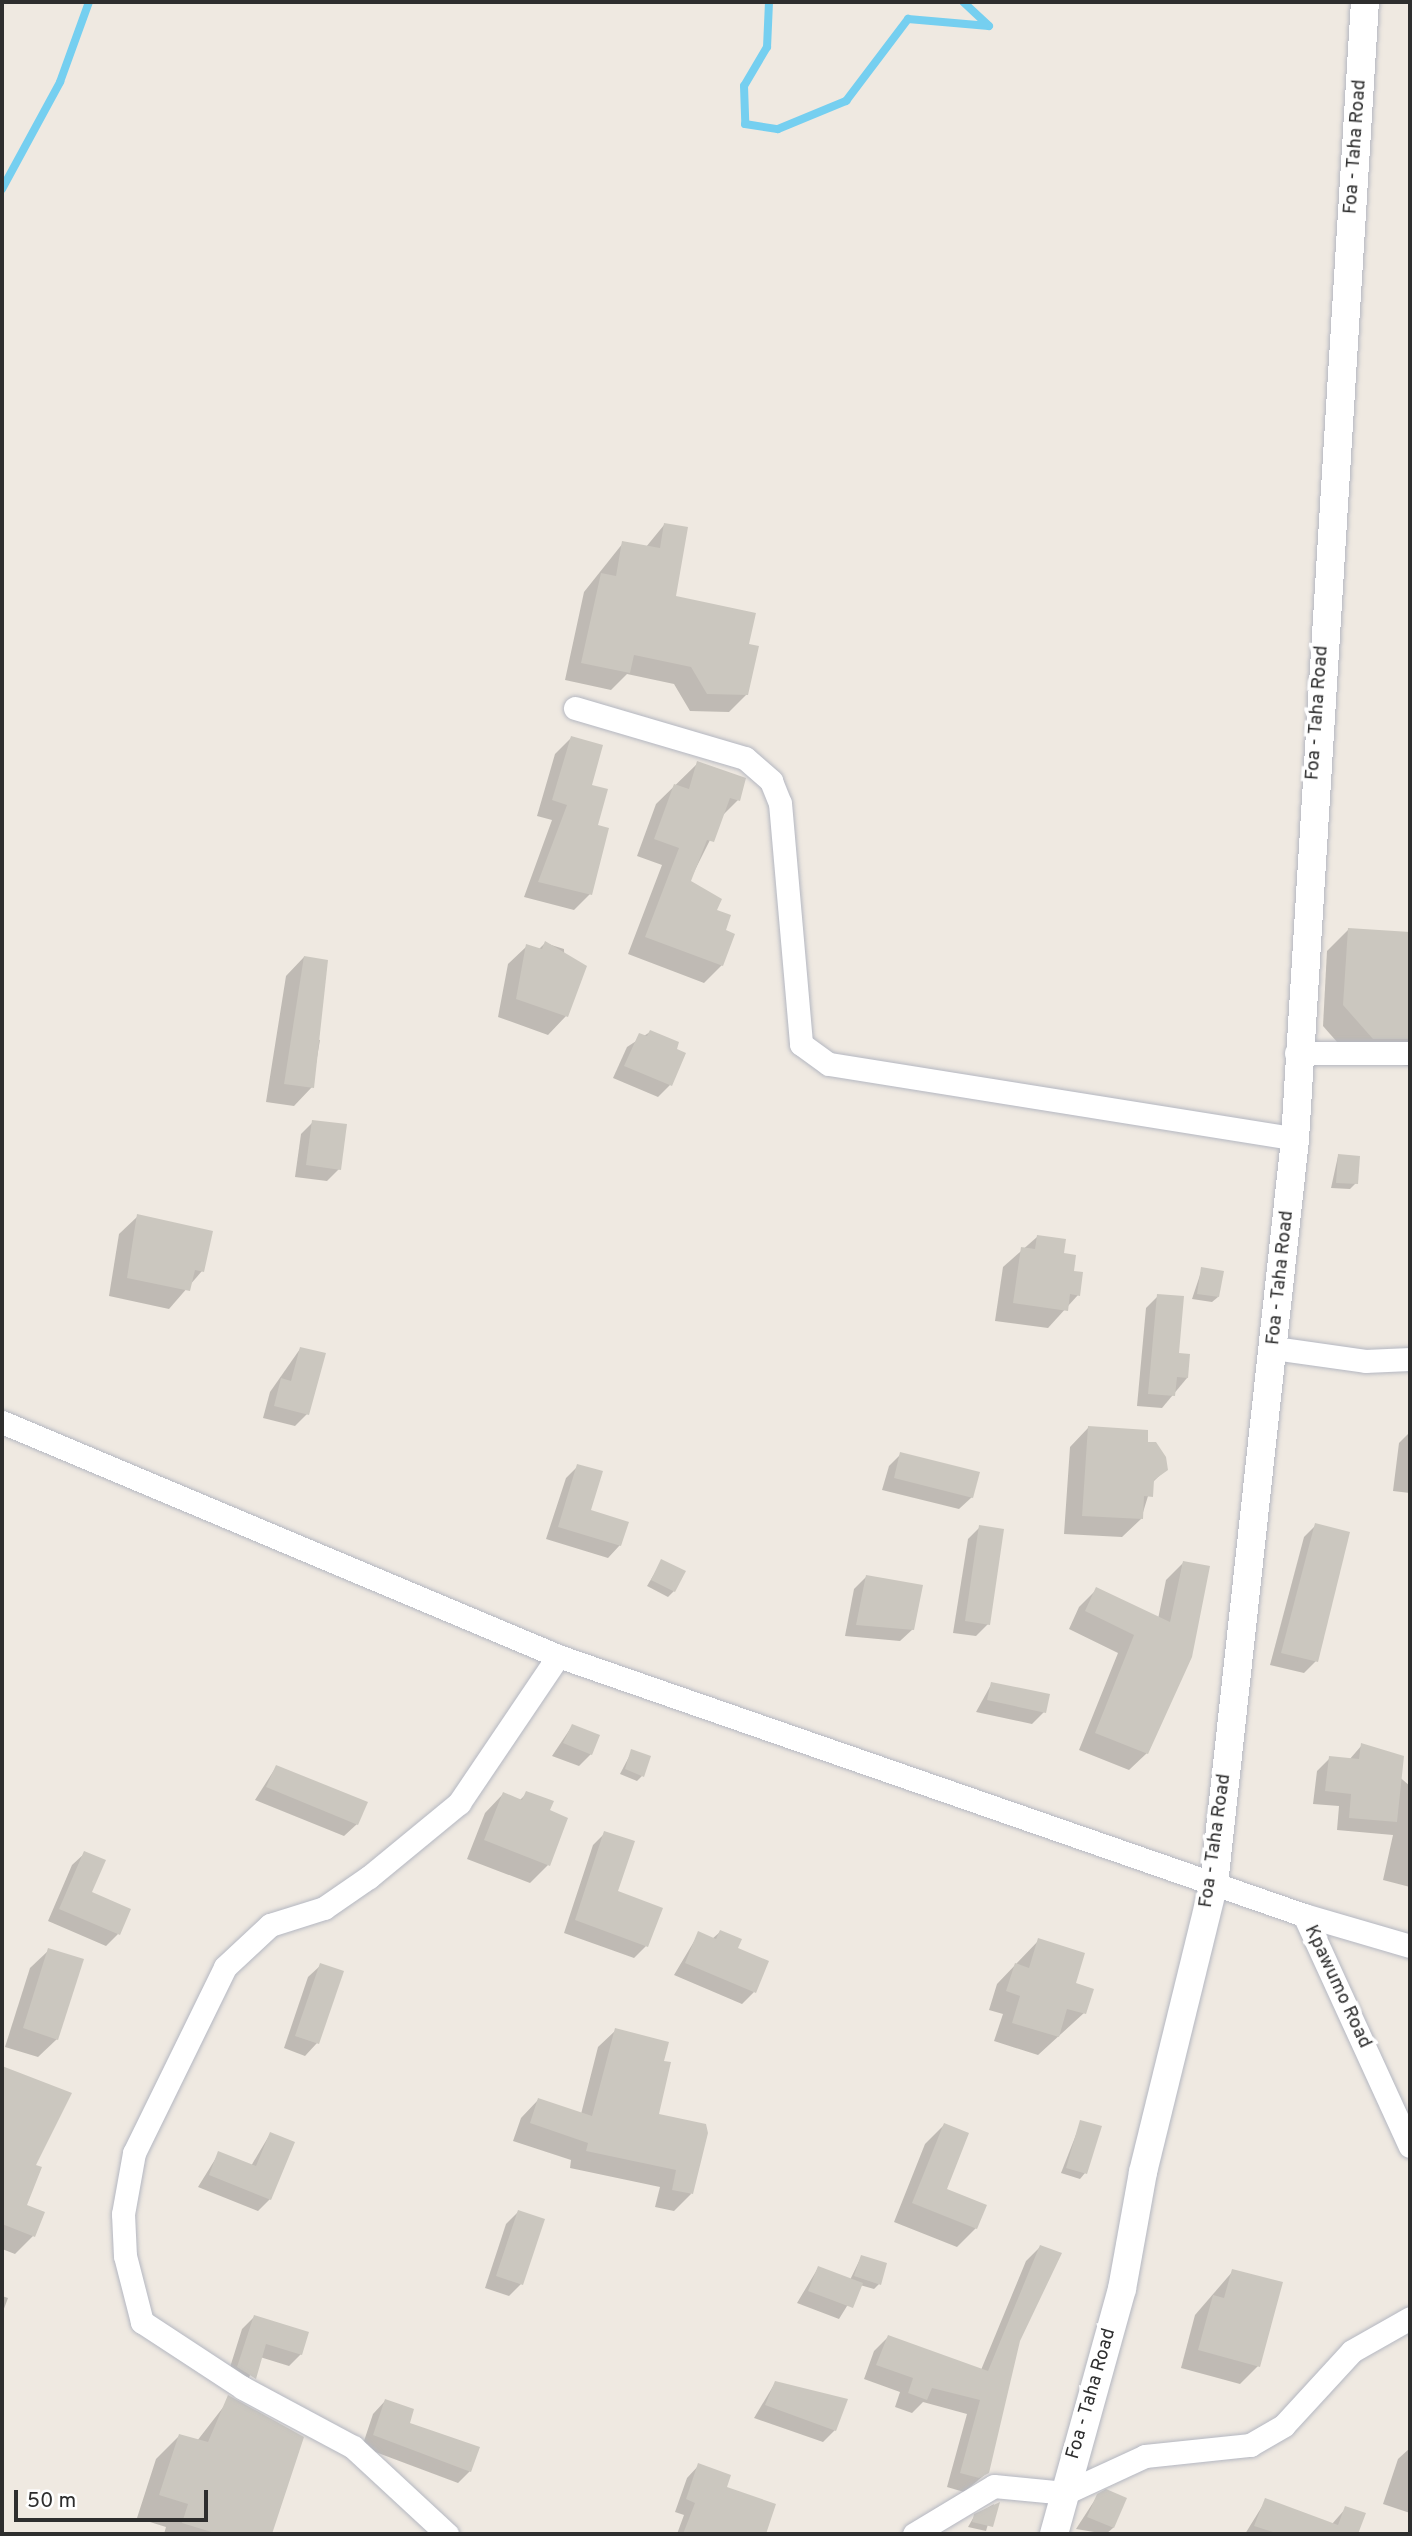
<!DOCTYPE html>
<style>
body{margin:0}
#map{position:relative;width:1412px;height:2536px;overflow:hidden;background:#efe9e1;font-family:Overpass,sans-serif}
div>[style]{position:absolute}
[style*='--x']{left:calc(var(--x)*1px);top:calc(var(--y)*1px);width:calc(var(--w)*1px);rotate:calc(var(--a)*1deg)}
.shadow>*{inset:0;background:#0003}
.stream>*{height:8px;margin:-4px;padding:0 4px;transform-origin:4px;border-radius:4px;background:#75cff0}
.building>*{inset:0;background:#cbc7bf}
.roads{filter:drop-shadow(0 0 2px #b4b7c1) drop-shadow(0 0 2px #b4b7c1)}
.minor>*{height:23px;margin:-11.5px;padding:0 11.5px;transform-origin:11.5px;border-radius:11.5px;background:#fff}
.tertiary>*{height:28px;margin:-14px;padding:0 14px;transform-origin:14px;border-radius:14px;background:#fff}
span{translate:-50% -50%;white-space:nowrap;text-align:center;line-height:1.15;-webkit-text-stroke:7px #fff;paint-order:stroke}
.street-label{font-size:19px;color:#2e2e2e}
.frame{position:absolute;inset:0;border:4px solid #2e2e2e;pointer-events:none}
.scale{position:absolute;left:14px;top:2490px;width:194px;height:32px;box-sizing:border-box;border:4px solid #2e2e2e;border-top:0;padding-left:9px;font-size:21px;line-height:24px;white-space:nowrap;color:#2e2e2e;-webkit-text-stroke:5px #fff;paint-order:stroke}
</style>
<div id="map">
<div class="shadow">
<div style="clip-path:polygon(664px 525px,674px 598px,747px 694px,729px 712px,690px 711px,674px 684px,627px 674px,611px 690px,565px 680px,584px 592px,623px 543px,646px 547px)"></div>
<div style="clip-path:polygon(571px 738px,590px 786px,596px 827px,590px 894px,574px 910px,524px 897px,552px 820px,537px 816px,555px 754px)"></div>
<div style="clip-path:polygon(698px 763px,738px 800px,722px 816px,689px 882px,724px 931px,722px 965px,704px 983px,628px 954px,662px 865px,637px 856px,656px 804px)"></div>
<div style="clip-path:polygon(1348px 930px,1410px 934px,1410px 1066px,1352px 1059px,1323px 1026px,1327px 951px)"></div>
<div style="clip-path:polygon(545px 943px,564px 949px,566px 1016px,548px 1035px,498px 1017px,508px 964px,527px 946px,538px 950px)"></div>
<div style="clip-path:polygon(304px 957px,314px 1039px,320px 1040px,312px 1087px,294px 1106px,266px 1102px,286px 976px)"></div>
<div style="clip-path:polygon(650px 1032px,675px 1050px,670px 1085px,658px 1097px,613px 1078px,627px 1047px)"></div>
<div style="clip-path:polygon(313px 1122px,339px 1169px,327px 1181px,295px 1177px,301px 1134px)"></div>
<div style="clip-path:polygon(1338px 1156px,1356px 1183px,1350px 1189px,1331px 1188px)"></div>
<div style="clip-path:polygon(138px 1216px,202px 1271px,169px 1309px,109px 1296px,119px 1234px)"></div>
<div style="clip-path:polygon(1037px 1237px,1062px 1255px,1078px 1295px,1048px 1328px,995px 1321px,1003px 1267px)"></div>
<div style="clip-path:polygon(1202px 1269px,1218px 1297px,1212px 1302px,1192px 1299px)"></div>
<div style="clip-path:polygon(1158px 1296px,1187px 1378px,1162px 1408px,1137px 1406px,1146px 1308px)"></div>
<div style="clip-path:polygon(300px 1349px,307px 1414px,295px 1426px,263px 1418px,270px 1392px)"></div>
<div style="clip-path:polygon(1088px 1428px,1146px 1443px,1166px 1469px,1152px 1483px,1141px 1519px,1122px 1537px,1064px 1534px,1070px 1447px)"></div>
<div style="clip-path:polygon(1410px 1432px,1410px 1493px,1393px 1491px,1399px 1443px)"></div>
<div style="clip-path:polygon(901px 1454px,972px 1497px,959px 1509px,882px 1490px,889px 1466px)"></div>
<div style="clip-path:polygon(578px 1466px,589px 1511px,620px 1545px,608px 1558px,546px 1539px,566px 1478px)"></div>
<div style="clip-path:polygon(1316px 1525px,1316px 1661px,1304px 1673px,1270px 1665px,1304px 1537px)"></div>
<div style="clip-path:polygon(980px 1527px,988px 1624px,976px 1636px,953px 1633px,968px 1539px)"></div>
<div style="clip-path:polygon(662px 1561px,674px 1591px,668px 1597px,647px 1586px)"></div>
<div style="clip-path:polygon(1183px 1563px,1147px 1753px,1129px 1770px,1079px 1750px,1118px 1653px,1069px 1629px,1079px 1607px,1097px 1589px,1158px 1619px,1166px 1580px)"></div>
<div style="clip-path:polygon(867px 1576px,913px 1629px,900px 1641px,845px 1636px,854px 1589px)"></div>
<div style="clip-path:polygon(992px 1683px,1044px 1712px,1032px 1724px,976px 1712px)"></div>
<div style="clip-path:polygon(572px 1726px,591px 1754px,579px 1766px,552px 1756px)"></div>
<div style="clip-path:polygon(1362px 1745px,1410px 1786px,1410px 1887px,1383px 1880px,1393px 1835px,1337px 1830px,1339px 1806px,1313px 1804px,1317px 1771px,1330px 1758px,1349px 1760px)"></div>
<div style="clip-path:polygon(632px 1751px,642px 1776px,637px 1781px,620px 1774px)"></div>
<div style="clip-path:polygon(276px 1767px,357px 1824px,344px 1836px,255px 1800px)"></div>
<div style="clip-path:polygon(527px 1793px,548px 1865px,530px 1883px,467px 1859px,485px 1813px,503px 1794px,519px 1801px)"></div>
<div style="clip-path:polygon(605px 1833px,615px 1892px,646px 1946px,634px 1958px,564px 1933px,593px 1845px)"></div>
<div style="clip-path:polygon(85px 1853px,90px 1893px,118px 1934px,106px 1946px,48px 1921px,72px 1865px)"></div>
<div style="clip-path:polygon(720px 1932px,754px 1992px,742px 2004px,674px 1975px,699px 1933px,712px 1939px)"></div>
<div style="clip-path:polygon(1039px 1940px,1074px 1984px,1084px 2013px,1038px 2055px,994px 2041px,1003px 2014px,989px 2010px,997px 1984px)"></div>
<div style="clip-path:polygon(49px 1950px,57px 2039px,38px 2057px,5px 2047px,30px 1968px)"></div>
<div style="clip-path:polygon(321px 1965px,317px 2043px,305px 2056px,284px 2048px,308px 1977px)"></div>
<div style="clip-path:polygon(616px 2030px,662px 2062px,656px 2115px,691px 2194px,674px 2211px,655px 2207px,660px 2187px,570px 2168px,571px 2160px,513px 2141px,521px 2118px,538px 2100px,581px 2114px,598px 2047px)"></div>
<div style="clip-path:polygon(2px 2061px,2px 2068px,69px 2094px,33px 2166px,25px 2206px,33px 2236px,15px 2254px,2px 2249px)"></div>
<div style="clip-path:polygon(1081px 2122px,1085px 2173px,1080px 2179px,1061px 2173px)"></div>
<div style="clip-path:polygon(944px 2125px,945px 2190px,976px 2228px,957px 2247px,894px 2222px,925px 2144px)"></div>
<div style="clip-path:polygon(270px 2134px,270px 2199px,258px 2211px,198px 2187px,219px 2153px,251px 2166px)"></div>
<div style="clip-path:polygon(518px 2212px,521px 2284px,509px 2296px,485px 2288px,506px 2224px)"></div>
<div style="clip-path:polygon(1040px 2247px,988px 2472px,964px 2492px,947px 2487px,967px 2414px,923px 2402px,912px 2413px,895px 2407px,900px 2392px,864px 2379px,874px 2351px,888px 2337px,981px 2370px,1026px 2261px)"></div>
<div style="clip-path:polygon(861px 2257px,879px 2284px,874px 2289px,860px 2285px,839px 2319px,797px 2303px,818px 2268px,850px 2280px)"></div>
<div style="clip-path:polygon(1233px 2271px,1258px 2366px,1240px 2384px,1181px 2368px,1195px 2315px)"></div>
<div style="clip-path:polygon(2px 2296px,8px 2298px,2px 2314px)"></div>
<div style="clip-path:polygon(254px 2317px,301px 2354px,289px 2366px,260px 2357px,242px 2390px,226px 2380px,242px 2329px)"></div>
<div style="clip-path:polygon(775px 2383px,835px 2430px,823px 2442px,754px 2418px)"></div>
<div style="clip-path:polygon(228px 2401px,302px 2438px,270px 2534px,164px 2534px,166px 2527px,137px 2518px,156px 2459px,179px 2436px,197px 2441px)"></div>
<div style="clip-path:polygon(385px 2401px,408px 2424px,470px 2471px,458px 2483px,362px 2447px,373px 2414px)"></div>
<div style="clip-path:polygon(1410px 2448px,1410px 2513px,1383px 2504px,1398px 2459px)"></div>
<div style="clip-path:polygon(699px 2465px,766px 2527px,759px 2534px,711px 2524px,707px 2534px,677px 2534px,684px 2515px,675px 2512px,687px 2478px)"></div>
<div style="clip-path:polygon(1098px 2495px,1124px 2499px,1113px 2528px,1106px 2534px,1076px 2529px)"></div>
<div style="clip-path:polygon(1266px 2500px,1332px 2524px,1346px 2508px,1364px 2514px,1356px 2534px,1245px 2534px)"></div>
<div style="clip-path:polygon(994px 2504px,986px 2531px,968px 2527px,975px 2515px)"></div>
</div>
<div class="stream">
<div style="--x:769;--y:2;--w:45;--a:92.5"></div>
<div style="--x:767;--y:47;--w:45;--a:120.5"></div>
<div style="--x:744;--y:86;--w:38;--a:88"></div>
<div style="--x:745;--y:124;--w:33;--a:9"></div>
<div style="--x:778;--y:129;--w:74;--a:-22.4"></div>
<div style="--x:846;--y:101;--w:103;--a:-52.9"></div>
<div style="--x:908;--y:19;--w:81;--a:4.9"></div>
<div style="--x:989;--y:26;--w:35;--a:-137"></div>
<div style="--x:2;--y:189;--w:122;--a:-61.5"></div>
<div style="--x:60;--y:82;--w:85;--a:-70.1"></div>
</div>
<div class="building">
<div style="clip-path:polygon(664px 523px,688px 527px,676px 596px,756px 613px,749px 644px,759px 646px,748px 695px,707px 694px,691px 667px,634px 655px,630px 673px,581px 663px,601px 573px,616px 576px,622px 541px,660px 548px)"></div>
<div style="clip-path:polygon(571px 736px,603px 745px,592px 785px,608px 789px,598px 825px,609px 828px,592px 895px,538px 882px,567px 805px,552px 800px)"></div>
<div style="clip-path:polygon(697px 761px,746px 778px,740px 801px,730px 798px,714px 842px,707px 840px,691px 881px,722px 899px,717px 910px,731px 915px,726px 930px,735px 934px,723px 966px,645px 937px,679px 848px,654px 839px,674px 784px,689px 789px)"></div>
<div style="clip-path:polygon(1348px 928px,1410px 932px,1410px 1039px,1373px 1039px,1343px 1005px)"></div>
<div style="clip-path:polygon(545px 941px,587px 966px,568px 1017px,516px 999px,526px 944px,542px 949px)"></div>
<div style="clip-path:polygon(304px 956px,328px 960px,314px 1088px,284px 1084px)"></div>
<div style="clip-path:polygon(650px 1030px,679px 1042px,677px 1049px,686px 1053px,672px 1086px,624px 1066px,639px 1033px,647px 1036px)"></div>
<div style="clip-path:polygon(312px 1120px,347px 1124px,341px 1170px,306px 1165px)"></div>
<div style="clip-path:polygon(1338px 1154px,1360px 1156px,1358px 1184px,1336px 1183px)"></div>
<div style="clip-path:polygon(137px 1214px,213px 1231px,204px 1272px,195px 1270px,190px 1291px,127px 1278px)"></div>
<div style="clip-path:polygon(1037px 1235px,1066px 1239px,1064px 1253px,1076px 1255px,1074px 1271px,1083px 1272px,1080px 1296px,1070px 1294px,1068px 1311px,1013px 1303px,1021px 1247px,1035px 1249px)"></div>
<div style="clip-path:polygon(1201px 1267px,1224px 1271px,1219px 1297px,1197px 1294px)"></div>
<div style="clip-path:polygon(1157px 1294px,1184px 1296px,1179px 1353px,1190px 1354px,1188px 1378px,1177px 1377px,1175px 1396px,1148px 1394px)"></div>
<div style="clip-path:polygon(300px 1347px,326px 1353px,309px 1415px,274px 1406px,281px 1378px,291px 1381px)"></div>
<div style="clip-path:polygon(1088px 1426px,1148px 1430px,1148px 1442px,1156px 1442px,1166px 1457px,1168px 1470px,1154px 1480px,1153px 1497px,1144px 1496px,1143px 1519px,1082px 1516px)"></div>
<div style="clip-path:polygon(900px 1452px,980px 1472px,973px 1498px,894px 1478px)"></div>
<div style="clip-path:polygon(577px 1464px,603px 1471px,591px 1510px,629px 1522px,621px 1546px,558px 1527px)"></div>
<div style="clip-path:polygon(1315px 1523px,1350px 1532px,1318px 1662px,1281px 1653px)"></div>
<div style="clip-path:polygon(979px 1525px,1004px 1529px,990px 1625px,965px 1621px)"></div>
<div style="clip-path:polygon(661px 1559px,686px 1571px,675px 1592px,651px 1580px)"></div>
<div style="clip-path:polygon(1183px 1561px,1210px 1566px,1192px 1657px,1148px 1754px,1095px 1733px,1134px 1635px,1085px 1611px,1096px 1587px,1170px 1622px)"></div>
<div style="clip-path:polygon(866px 1575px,923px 1585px,914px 1630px,856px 1625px)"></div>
<div style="clip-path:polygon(991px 1682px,1050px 1694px,1046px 1713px,987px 1700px)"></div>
<div style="clip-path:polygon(572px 1724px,600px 1735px,592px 1755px,563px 1743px)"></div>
<div style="clip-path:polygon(1361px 1743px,1404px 1756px,1397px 1822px,1349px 1818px,1351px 1794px,1325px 1791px,1329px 1756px,1359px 1759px)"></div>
<div style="clip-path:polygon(631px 1749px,651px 1756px,644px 1777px,625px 1769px)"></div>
<div style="clip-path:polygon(276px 1765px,368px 1802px,358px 1825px,266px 1787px)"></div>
<div style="clip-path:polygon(526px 1791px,554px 1801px,550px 1810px,568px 1818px,550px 1866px,484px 1840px,503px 1792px,522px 1800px)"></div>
<div style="clip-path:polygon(604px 1831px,635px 1841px,618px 1891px,663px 1908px,648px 1947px,575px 1920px)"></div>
<div style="clip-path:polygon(84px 1851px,106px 1860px,92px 1892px,131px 1909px,120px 1935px,59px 1909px)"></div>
<div style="clip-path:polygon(720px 1930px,742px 1939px,738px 1948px,769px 1961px,756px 1993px,685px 1963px,698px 1931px,716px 1939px)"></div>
<div style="clip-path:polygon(1038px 1938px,1085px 1953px,1076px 1983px,1094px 1989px,1086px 2014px,1067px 2009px,1059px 2037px,1012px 2023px,1020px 1996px,1006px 1991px,1015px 1963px,1029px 1968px)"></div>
<div style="clip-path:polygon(48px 1948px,84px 1959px,58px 2040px,23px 2028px)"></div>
<div style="clip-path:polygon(320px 1963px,344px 1971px,319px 2044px,295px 2036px)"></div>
<div style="clip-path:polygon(615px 2028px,669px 2042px,664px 2061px,671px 2062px,659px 2114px,706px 2124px,708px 2133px,693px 2194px,672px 2190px,676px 2170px,586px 2151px,588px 2143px,530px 2123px,538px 2098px,592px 2116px)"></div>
<div style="clip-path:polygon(2px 2066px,72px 2093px,36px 2165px,42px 2167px,27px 2205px,45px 2212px,35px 2237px,2px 2224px)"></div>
<div style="clip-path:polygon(1080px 2120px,1102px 2126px,1087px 2174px,1066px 2168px)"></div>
<div style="clip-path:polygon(944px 2123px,969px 2133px,947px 2189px,987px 2205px,977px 2229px,912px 2203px)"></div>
<div style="clip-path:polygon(270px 2132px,295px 2142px,271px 2200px,209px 2175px,218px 2151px,256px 2166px)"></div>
<div style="clip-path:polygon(518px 2210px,545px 2219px,523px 2285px,496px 2276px)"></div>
<div style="clip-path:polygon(1040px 2245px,1062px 2253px,1020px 2341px,989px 2473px,979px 2478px,960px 2473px,980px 2400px,932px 2388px,927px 2400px,908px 2393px,913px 2378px,876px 2365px,888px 2335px,988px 2371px)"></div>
<div style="clip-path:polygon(861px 2255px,887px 2263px,881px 2285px,854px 2276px)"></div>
<div style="clip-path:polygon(818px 2266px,863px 2283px,853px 2308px,808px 2291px)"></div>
<div style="clip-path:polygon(1232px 2269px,1283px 2282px,1260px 2367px,1198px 2350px,1213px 2295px,1224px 2298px)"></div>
<div style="clip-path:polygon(254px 2315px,309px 2332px,302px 2355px,266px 2344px,256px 2379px,237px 2367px)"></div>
<div style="clip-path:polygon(775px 2381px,848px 2399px,836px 2431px,765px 2405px)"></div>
<div style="clip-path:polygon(228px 2395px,304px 2437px,272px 2534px,218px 2534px,182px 2523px,188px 2504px,159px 2495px,179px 2434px,208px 2442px)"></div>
<div style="clip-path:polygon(385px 2399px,414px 2409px,410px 2423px,480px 2447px,471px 2472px,373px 2435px)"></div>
<div style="clip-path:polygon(698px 2463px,731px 2475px,727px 2487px,776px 2504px,766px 2534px,683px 2534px,695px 2503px,686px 2499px)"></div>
<div style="clip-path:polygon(1106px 2489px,1127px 2498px,1114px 2528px,1087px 2517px,1097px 2494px)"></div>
<div style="clip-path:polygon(1265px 2498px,1338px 2525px,1345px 2506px,1366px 2513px,1358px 2534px,1279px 2534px,1254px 2526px)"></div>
<div style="clip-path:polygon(1000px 2502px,993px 2527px,972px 2522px,974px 2514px)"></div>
</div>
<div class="roads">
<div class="minor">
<div style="--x:575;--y:708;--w:177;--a:16.4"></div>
<div style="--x:745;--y:758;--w:35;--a:41"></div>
<div style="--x:771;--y:781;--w:24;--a:68"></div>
<div style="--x:780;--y:803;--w:242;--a:85"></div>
<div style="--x:801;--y:1044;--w:34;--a:36"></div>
<div style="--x:829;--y:1064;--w:472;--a:9.1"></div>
<div style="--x:1296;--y:1053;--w:114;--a:0"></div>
<div style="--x:1274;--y:1348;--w:92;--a:8.1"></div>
<div style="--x:1365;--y:1361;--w:45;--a:-2.5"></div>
<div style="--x:2;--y:1422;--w:603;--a:22.82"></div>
<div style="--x:558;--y:1656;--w:790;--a:19.15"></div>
<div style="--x:1304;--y:1915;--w:254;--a:65.4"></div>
<div style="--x:1304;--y:1915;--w:110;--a:16.3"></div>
<div style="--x:447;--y:2534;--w:128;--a:-137.2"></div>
<div style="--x:353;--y:2447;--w:125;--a:-151.8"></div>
<div style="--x:243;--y:2388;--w:121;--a:-146.8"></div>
<div style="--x:142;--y:2322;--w:68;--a:-104.4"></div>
<div style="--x:125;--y:2256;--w:42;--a:-92.7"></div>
<div style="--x:123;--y:2214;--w:62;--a:-79.8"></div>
<div style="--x:134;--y:2153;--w:207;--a:-63.9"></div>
<div style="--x:225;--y:1967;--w:62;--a:-43"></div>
<div style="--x:270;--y:1925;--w:57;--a:-17.5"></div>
<div style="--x:324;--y:1908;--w:55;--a:-34.6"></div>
<div style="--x:369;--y:1877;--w:117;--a:-39.4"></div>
<div style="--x:459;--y:1803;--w:177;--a:-56"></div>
<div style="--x:914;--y:2534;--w:93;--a:-31"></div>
<div style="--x:994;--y:2486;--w:71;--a:5.6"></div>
<div style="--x:1065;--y:2493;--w:88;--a:-24.8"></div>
<div style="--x:1145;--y:2456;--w:106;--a:-6"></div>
<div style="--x:1250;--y:2445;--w:39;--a:-30"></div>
<div style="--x:1284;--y:2425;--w:100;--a:-47.4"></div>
<div style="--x:1352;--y:2351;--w:67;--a:-29.6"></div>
</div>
<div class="tertiary">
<div style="--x:1054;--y:2534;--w:254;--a:-74.5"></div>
<div style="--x:1122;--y:2289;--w:119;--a:-79.8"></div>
<div style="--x:1143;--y:2172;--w:297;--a:-76.2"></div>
<div style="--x:1214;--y:1884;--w:749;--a:-83.79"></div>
<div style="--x:1295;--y:1139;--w:1139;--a:-86.48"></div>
</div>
</div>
<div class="street-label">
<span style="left:1356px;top:147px;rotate:-86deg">Foa - Taha Road</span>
<span style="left:1318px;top:713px;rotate:-86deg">Foa - Taha Road</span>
<span style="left:1281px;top:1278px;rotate:-84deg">Foa - Taha Road</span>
<span style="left:1216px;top:1841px;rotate:-82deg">Foa - Taha Road</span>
<span style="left:1337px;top:1987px;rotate:65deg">Kpawumo Road</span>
<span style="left:1092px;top:2394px;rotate:-74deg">Foa - Taha Road</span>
</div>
<div class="frame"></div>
<div class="scale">50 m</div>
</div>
